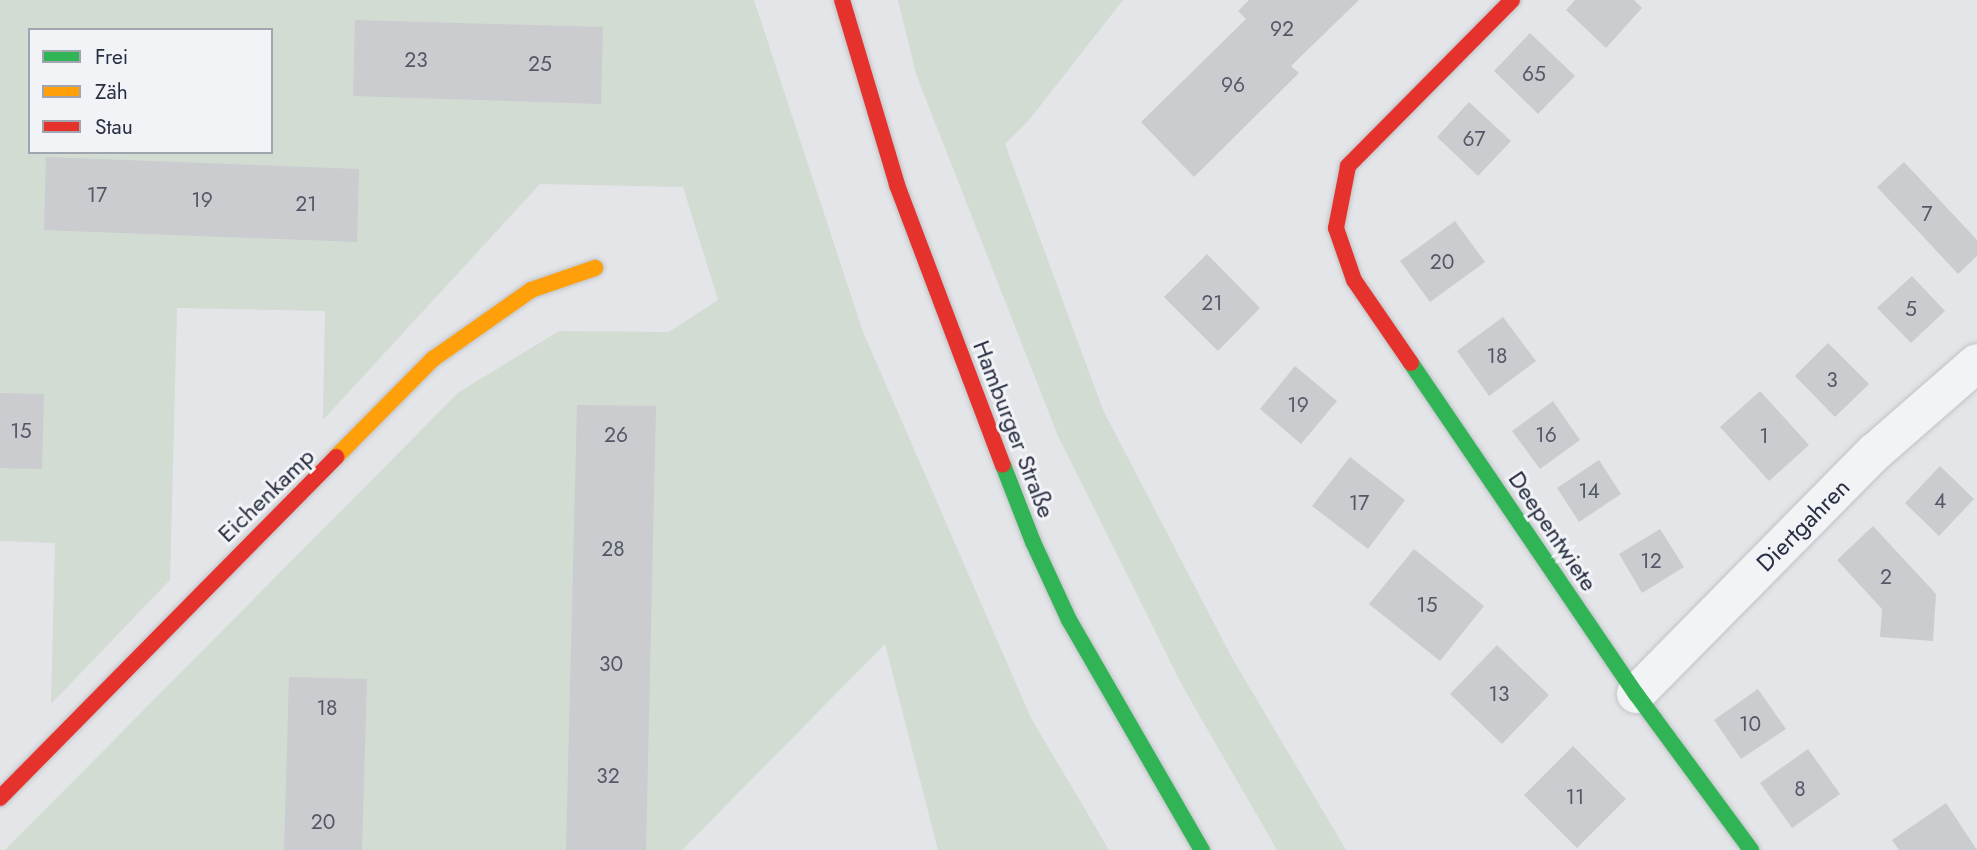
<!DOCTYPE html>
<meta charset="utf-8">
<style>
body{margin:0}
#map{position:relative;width:1977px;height:850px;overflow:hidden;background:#e3e5e8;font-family:Jost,sans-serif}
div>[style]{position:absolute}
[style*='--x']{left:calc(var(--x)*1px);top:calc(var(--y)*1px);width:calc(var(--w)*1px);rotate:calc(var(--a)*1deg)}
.green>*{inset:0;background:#d2dcd3}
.building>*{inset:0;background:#caccd0}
.roads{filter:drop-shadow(0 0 2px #c0c2c6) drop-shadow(0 0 2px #c0c2c6)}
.street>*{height:38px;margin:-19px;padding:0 19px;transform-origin:19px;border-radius:19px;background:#f2f3f5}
.fast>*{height:16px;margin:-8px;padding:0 8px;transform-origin:8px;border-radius:8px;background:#30b455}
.slow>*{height:16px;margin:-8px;padding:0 8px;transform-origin:8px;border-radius:8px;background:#ff9f0a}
.jam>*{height:16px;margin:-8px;padding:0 8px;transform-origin:8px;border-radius:8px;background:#e5322d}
span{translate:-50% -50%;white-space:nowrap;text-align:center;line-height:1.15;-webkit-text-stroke:6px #f1f3f7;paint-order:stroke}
.number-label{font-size:21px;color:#535867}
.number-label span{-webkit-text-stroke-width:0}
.street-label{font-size:24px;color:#292f42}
.legend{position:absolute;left:28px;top:28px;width:245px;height:126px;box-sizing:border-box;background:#f1f3f7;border:2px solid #a1a5af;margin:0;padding:9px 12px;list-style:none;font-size:21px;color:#292f42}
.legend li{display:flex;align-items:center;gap:14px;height:35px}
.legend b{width:35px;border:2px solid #a1a5af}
</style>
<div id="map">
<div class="green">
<div style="clip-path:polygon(evenodd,0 0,754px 0,863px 332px,1031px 718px,1109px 850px,938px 850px,885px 644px,682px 850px,5px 850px,459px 392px,559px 331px,669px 332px,718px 300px,683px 187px,540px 184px,323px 420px,325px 311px,177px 308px,170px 580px,51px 704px,55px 543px,0 541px,0 0,30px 30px,271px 30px,271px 152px,30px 152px,30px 30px)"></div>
<div style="clip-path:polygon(898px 0,1123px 0,1029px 120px,1005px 144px,1103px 410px,1231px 656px,1346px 850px,1277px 850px,1183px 687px,1058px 436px,916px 74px)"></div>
</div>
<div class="building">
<div style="clip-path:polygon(1249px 0,1359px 0,1291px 66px,1299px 73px,1194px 177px,1141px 122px,1246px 19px,1238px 11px)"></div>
<div style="clip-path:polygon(1575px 0,1634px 0,1642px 8px,1606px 48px,1566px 10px)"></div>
<div style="clip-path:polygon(355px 20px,603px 27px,601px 104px,353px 96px)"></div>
<div style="clip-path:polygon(1530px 33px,1575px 76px,1538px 114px,1494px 71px)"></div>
<div style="clip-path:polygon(1469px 102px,1511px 141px,1478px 176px,1437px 137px)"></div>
<div style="clip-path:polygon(46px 157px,359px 169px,357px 242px,44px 230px)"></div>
<div style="clip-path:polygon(1904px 162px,1977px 240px,1977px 256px,1958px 274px,1877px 187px)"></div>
<div style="clip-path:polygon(1455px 221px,1485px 262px,1430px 302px,1400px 261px)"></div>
<div style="clip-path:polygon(1207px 254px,1260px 308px,1218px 351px,1164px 297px)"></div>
<div style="clip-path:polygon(1912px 276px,1945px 311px,1911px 343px,1877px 308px)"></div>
<div style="clip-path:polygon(1503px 317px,1536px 361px,1489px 396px,1457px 351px)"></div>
<div style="clip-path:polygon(1828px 343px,1869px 384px,1835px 417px,1795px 376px)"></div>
<div style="clip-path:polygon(1295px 366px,1337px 401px,1301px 444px,1260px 409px)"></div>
<div style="clip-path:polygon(1760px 391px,1809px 445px,1769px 481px,1720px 427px)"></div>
<div style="clip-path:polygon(0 393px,44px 394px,42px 469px,0 468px)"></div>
<div style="clip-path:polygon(1553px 401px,1580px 440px,1540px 469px,1512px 431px)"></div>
<div style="clip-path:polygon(577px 405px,656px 406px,646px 850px,566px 850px)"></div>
<div style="clip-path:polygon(1350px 457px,1405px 500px,1368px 549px,1312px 506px)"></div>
<div style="clip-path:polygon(1599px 460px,1621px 494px,1579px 522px,1557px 488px)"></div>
<div style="clip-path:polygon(1940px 466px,1974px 499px,1939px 536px,1905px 503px)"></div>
<div style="clip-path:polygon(1873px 526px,1936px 594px,1933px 641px,1880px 637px,1882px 609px,1837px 560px)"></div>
<div style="clip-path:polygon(1660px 529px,1684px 567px,1642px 593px,1619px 554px)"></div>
<div style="clip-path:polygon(1414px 549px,1484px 606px,1440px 661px,1369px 604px)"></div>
<div style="clip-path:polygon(1497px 645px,1549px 695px,1502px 744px,1450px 694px)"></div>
<div style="clip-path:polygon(289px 677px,367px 679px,362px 850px,284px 850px)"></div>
<div style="clip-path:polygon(1758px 689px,1786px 729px,1741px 759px,1714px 720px)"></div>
<div style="clip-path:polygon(1573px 746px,1626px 799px,1577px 848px,1524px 795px)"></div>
<div style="clip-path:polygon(1808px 749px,1840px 794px,1792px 828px,1760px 783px)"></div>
<div style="clip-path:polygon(1946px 803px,1977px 850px,1899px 850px,1892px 840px)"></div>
</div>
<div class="roads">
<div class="street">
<div style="--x:1636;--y:694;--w:340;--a:-45.4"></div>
<div style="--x:1875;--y:452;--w:135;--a:-41.1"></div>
</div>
<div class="fast">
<div style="--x:1411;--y:363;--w:400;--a:55.8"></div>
<div style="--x:1636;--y:694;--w:194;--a:53.6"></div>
<div style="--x:1003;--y:465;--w:83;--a:68.7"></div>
<div style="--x:1033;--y:542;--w:86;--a:65.2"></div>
<div style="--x:1069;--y:620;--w:266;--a:60"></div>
</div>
<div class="slow">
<div style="--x:336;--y:457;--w:138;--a:-45.3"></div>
<div style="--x:433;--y:359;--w:120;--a:-35.1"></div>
<div style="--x:531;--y:290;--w:68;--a:-19"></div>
</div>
<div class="jam">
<div style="--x:842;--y:0;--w:193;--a:73.4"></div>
<div style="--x:897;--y:185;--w:299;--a:69.3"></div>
<div style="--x:1411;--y:363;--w:101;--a:-124.5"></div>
<div style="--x:1354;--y:280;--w:55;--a:-109.1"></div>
<div style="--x:1336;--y:228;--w:63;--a:-79"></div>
<div style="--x:1348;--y:166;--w:233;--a:-45.3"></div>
<div style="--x:0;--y:798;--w:479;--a:-45.4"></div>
</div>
</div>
<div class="number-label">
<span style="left:1282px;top:29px">92</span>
<span style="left:416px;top:60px">23</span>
<span style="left:540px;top:64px">25</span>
<span style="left:1534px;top:74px">65</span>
<span style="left:1233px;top:85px">96</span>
<span style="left:1474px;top:139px">67</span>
<span style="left:97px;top:195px">17</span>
<span style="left:202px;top:200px">19</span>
<span style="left:306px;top:204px">21</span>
<span style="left:1927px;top:214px">7</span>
<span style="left:1442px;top:262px">20</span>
<span style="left:1212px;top:303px">21</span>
<span style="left:1911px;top:309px">5</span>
<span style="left:1497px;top:356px">18</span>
<span style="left:1832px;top:380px">3</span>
<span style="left:1298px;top:405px">19</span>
<span style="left:21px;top:431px">15</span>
<span style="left:616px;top:435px">26</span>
<span style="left:1546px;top:435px">16</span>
<span style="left:1764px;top:436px">1</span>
<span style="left:1589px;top:491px">14</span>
<span style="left:1940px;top:501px">4</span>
<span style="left:1359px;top:503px">17</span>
<span style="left:613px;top:549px">28</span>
<span style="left:1651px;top:561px">12</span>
<span style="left:1886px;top:577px">2</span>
<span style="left:1427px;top:605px">15</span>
<span style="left:611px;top:664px">30</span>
<span style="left:1499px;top:694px">13</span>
<span style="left:327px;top:708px">18</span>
<span style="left:1750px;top:724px">10</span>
<span style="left:608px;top:776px">32</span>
<span style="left:1800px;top:789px">8</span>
<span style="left:1575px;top:797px">11</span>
<span style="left:323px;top:822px">20</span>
</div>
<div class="street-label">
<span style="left:1014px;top:429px;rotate:69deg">Hamburger Straße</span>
<span style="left:266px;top:495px;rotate:-44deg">Eichenkamp</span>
<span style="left:1803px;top:525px;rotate:-45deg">Diertgahren</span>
<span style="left:1553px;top:531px;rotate:56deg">Deepentwiete</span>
</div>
<ul class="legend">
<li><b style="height:9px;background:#30b455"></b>Frei</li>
<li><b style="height:9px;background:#ff9f0a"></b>Zäh</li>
<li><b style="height:9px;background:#e5322d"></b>Stau</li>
</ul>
</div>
